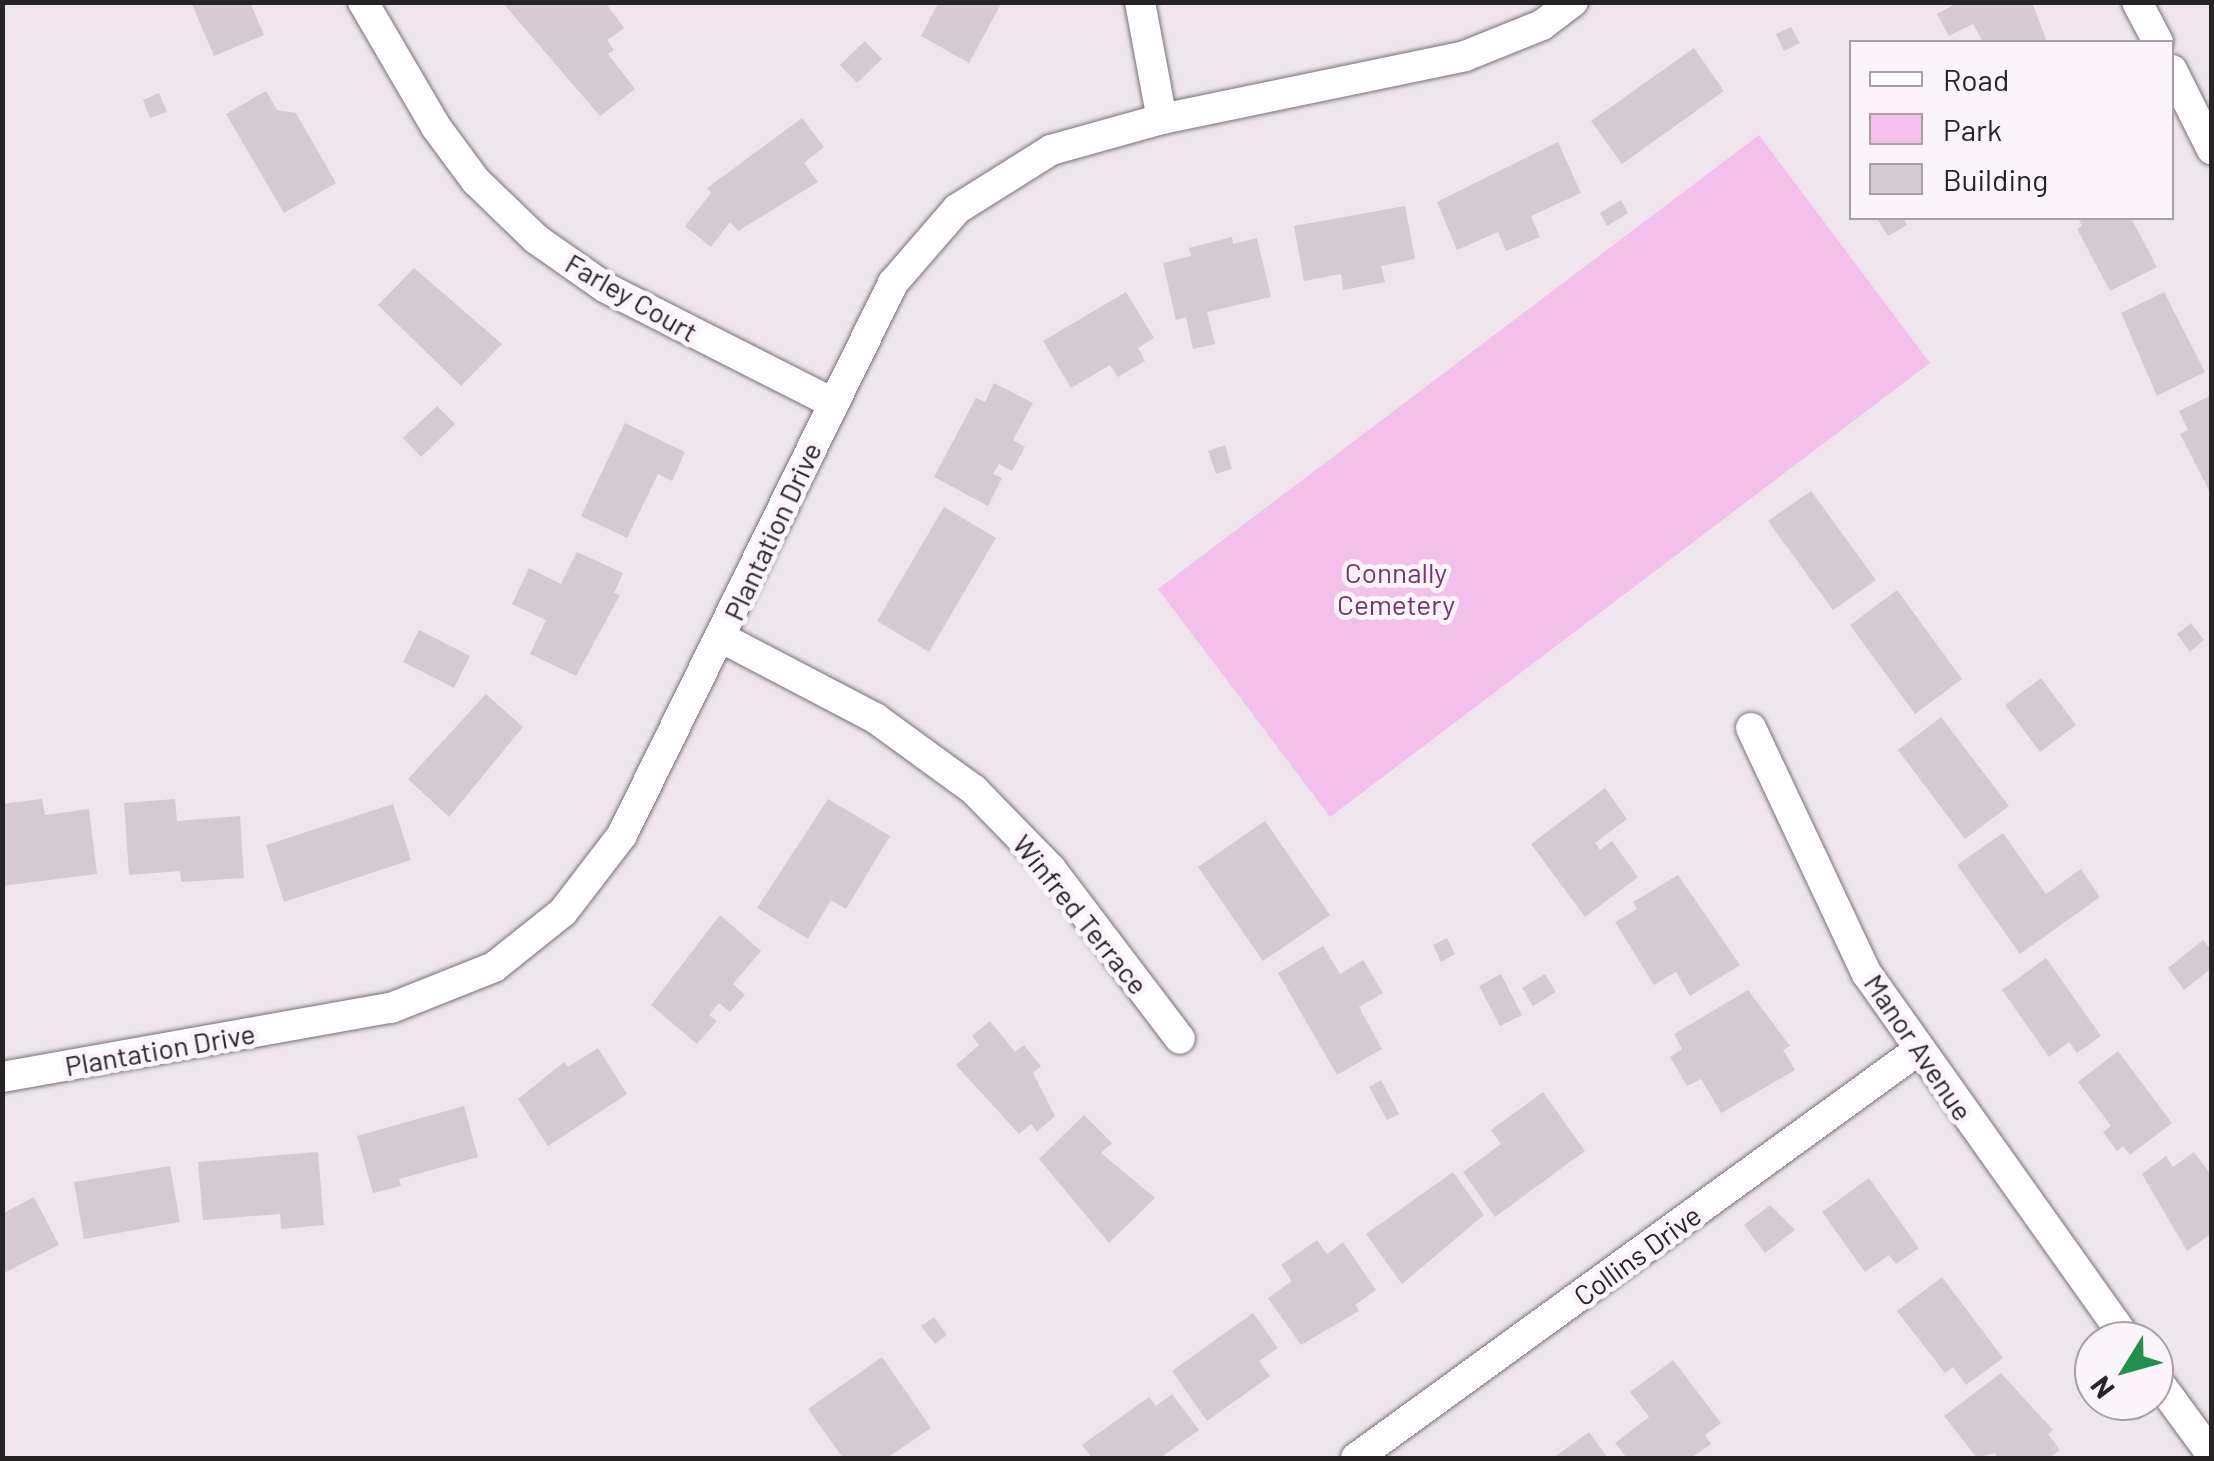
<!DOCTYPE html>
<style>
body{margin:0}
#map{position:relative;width:2214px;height:1461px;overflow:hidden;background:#efe6ed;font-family:Barlow,sans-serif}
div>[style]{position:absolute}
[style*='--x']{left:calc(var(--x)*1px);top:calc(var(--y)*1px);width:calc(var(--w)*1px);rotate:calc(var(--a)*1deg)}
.green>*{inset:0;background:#f3c0eb}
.building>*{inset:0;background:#d3cad2}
.roads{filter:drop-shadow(0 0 2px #787077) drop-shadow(0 0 2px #787077)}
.street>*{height:30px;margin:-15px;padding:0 15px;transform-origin:15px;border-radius:15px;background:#fff}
span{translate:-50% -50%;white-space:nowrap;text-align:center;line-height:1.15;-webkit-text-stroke:10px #fcf3fb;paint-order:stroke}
.street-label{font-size:28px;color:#262325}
.park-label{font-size:28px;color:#72356c}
.frame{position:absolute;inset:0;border:5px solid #262325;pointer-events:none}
.legend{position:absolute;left:1849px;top:40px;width:325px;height:180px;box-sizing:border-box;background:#fcf3fb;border:2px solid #a6a0a5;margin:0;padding:12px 18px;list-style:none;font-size:30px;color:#262325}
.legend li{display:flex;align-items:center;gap:20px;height:50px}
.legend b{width:50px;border:2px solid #a6a0a5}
.north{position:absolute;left:2074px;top:1321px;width:100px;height:100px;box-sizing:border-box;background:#fcf3fb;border:2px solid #a6a0a5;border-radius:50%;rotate:233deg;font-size:28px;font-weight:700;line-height:40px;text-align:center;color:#262325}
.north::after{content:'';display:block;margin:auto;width:35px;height:45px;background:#1e914c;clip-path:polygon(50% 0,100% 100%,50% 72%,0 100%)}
</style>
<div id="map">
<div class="green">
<div style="clip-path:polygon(1759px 135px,1930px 363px,1330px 817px,1158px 589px)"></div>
</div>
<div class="building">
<div style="clip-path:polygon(191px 2px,250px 2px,264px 35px,214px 56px)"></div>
<div style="clip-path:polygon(502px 2px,605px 2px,624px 28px,607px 40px,614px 50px,608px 54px,635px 89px,600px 116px)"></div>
<div style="clip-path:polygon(939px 2px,1002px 2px,969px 63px,921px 36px)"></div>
<div style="clip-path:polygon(1959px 2px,2032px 2px,2047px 42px,1983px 42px,1973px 24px,1949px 36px,1937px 14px)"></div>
<div style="clip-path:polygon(1791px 27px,1800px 43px,1784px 51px,1776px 34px)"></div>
<div style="clip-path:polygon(865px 41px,882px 59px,857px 83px,840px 65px)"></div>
<div style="clip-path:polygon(1694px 48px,1724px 91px,1622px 164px,1591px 121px)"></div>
<div style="clip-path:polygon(266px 91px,277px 110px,296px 113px,336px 183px,284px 213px,226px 114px)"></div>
<div style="clip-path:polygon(159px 93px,167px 112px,150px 118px,143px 100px)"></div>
<div style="clip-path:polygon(802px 118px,824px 147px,804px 163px,818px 182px,738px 231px,730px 222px,711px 247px,685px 226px,711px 193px,707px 188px)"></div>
<div style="clip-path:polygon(1558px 142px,1581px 193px,1531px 216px,1540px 237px,1506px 251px,1498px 232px,1457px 250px,1437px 202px)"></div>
<div style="clip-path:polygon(1621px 200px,1628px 213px,1607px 226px,1600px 213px)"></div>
<div style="clip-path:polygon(1405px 206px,1415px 259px,1381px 266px,1385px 282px,1343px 290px,1341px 274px,1304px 281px,1294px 226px)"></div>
<div style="clip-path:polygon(1877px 218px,1903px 218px,1907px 225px,1888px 236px)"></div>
<div style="clip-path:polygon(2078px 218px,2131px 218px,2157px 267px,2110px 291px,2077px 229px,2082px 226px)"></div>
<div style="clip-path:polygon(1232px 237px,1233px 244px,1257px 238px,1271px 297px,1207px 312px,1215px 344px,1193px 349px,1186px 317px,1176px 320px,1163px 263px,1191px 256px,1189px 248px)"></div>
<div style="clip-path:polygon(414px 268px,502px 344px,461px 386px,378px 305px)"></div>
<div style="clip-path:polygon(1126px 292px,1154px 338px,1138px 348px,1145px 361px,1118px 377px,1110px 365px,1071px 388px,1043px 341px)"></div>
<div style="clip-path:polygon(2164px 292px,2205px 372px,2157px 396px,2121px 313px)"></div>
<div style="clip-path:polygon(994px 383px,1033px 403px,1013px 440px,1025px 447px,1012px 471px,999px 464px,993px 474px,1002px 478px,988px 506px,934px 477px,976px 398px,985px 402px)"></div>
<div style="clip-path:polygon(2212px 395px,2212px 496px,2180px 434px,2188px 430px,2179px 411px)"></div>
<div style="clip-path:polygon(437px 406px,455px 424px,421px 457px,403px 438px)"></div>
<div style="clip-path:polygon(625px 423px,685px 452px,672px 481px,658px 474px,627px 538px,581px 516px)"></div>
<div style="clip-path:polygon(1225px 445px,1232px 469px,1216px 474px,1208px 451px)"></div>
<div style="clip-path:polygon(1811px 491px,1876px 580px,1833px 610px,1768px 521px)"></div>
<div style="clip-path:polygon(944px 507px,996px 538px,929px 652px,877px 621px)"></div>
<div style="clip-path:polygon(577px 552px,623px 573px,614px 593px,620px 595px,576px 676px,530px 654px,546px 620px,512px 604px,529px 568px,561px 584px)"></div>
<div style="clip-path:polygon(1897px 590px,1962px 679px,1915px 714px,1850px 625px)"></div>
<div style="clip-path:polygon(2191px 623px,2204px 640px,2190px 652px,2177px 634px)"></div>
<div style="clip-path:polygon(419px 630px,470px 656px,454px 688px,403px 662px)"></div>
<div style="clip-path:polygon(2041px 678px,2076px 725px,2040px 752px,2005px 705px)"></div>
<div style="clip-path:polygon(486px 694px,523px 727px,449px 817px,408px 779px)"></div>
<div style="clip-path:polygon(1941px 717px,2009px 806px,1965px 839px,1898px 750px)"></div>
<div style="clip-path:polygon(1605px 788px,1627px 819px,1595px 843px,1600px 850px,1612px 841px,1638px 877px,1585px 917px,1531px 844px)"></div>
<div style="clip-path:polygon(42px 799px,45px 815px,89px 809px,97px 874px,2px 886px,2px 804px)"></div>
<div style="clip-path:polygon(175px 799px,177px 821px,240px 816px,244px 878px,181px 882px,180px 871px,129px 875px,124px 803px)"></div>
<div style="clip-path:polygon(828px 799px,890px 836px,846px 909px,831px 900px,808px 939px,757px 908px)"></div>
<div style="clip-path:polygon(393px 804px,411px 860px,284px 902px,266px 845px)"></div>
<div style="clip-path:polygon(1265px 821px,1330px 915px,1263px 961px,1198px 867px)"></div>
<div style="clip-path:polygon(2003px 833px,2046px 894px,2081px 869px,2100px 897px,2020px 954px,1957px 865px)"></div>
<div style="clip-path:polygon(1678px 875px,1740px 965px,1690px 996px,1676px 972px,1654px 985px,1615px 922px,1637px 909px,1633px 902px)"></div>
<div style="clip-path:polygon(720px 915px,761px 951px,733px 984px,745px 995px,730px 1012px,719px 1003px,709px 1015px,717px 1021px,697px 1044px,651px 1005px)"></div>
<div style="clip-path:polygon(1447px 938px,1455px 954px,1441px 962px,1433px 945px)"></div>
<div style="clip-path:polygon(2203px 940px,2212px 951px,2212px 968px,2184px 990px,2168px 968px)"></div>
<div style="clip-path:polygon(1323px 946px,1340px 974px,1363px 960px,1383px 993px,1359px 1007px,1382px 1049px,1337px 1075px,1278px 973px)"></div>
<div style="clip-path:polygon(2046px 958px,2101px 1036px,2077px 1053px,2069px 1042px,2049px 1057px,2002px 990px)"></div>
<div style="clip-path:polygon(1501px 974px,1522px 1015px,1500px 1026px,1479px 986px)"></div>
<div style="clip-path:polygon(1545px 974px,1556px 992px,1533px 1006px,1522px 988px)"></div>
<div style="clip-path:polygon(1748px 990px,1790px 1046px,1783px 1050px,1795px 1070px,1721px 1113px,1701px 1079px,1687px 1086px,1670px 1057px,1682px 1049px,1674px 1034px)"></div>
<div style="clip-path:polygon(990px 1021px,1015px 1052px,1024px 1045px,1041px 1066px,1033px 1073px,1055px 1116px,1037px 1132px,1031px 1124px,1019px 1134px,956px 1065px,979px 1045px,972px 1036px)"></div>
<div style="clip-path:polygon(598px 1048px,627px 1094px,548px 1146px,518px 1099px,564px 1062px,568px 1067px)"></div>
<div style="clip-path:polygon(2118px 1051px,2172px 1123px,2130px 1155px,2123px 1146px,2117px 1151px,2103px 1132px,2111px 1126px,2078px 1082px)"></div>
<div style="clip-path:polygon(1381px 1080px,1399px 1114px,1387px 1120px,1369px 1087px)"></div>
<div style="clip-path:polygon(1543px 1092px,1585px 1151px,1495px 1217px,1463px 1172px,1501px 1144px,1491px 1130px)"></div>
<div style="clip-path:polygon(464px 1106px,478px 1157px,399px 1179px,401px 1186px,373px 1193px,357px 1136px)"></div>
<div style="clip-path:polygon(1084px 1115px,1112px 1143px,1101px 1153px,1155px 1198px,1109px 1243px,1039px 1159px)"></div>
<div style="clip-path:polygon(318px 1152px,324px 1225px,281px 1229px,280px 1214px,203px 1220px,198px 1162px)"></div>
<div style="clip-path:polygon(2194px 1152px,2212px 1176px,2212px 1233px,2187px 1251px,2142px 1174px,2166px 1156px,2173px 1167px)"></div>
<div style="clip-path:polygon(170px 1166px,180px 1222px,84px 1239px,74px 1182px)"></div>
<div style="clip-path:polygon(1453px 1172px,1484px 1215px,1402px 1284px,1366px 1234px)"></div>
<div style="clip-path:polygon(1869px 1178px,1919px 1248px,1896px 1264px,1889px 1255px,1865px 1272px,1822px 1212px)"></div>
<div style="clip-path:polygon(34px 1197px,59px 1245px,2px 1274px,2px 1214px)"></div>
<div style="clip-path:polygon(1770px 1205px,1795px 1230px,1765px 1253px,1744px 1225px)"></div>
<div style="clip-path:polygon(1317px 1240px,1327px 1254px,1343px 1242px,1376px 1290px,1355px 1305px,1359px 1311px,1301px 1345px,1268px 1298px,1292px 1281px,1281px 1265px)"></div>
<div style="clip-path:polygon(1942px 1277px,2003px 1358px,1966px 1385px,1953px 1367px,1945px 1373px,1897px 1311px)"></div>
<div style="clip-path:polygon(1253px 1313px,1278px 1348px,1259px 1361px,1270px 1376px,1207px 1421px,1172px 1371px)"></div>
<div style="clip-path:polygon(934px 1317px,947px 1335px,935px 1344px,921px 1326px)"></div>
<div style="clip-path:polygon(882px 1357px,931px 1428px,887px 1458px,843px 1458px,808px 1409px)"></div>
<div style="clip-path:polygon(1673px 1360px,1721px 1423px,1705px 1435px,1711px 1444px,1691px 1458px,1627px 1458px,1615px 1443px,1649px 1417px,1630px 1392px)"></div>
<div style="clip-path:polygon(2001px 1373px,2053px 1430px,2048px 1434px,2060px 1450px,2049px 1458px,1999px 1458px,1994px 1453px,1977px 1458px,1944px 1416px)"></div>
<div style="clip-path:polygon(1172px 1394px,1199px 1430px,1160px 1458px,1092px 1458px,1082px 1445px,1149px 1397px,1156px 1406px)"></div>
<div style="clip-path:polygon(1589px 1432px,1608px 1458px,1553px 1458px)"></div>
</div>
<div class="roads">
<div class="street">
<div style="--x:363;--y:2;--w:145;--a:59.7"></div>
<div style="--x:436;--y:127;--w:67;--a:53.5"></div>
<div style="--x:476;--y:181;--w:83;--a:44"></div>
<div style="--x:536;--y:239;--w:85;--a:35"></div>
<div style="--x:606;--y:288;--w:254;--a:26.9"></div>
<div style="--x:1140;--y:2;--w:119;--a:79.4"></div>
<div style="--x:2137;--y:2;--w:45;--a:62.3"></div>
<div style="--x:2172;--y:70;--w:89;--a:63.4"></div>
<div style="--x:722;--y:638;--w:173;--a:27.6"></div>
<div style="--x:875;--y:718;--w:122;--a:36"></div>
<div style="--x:974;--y:790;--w:110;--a:45.7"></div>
<div style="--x:1051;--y:869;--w:213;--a:52.8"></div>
<div style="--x:1751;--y:728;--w:272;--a:64.8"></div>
<div style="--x:1867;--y:974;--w:450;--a:54.6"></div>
<div style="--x:2;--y:1077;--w:395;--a:-10.1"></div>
<div style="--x:391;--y:1008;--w:111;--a:-21.7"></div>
<div style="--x:494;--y:967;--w:88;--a:-38.6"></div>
<div style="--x:563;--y:912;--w:97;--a:-52.5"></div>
<div style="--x:622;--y:835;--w:615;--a:-63.85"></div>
<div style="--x:893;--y:283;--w:98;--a:-49.1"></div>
<div style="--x:957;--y:209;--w:111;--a:-32.1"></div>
<div style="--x:1051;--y:150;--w:115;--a:-15.6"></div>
<div style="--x:1162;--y:119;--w:309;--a:-11.7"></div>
<div style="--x:1465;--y:56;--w:83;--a:-21.9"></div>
<div style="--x:1542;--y:25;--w:39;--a:-37"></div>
<div style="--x:2154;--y:1376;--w:98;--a:53.7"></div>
<div style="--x:1356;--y:1458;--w:693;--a:-35.96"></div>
</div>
</div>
<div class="street-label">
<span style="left:632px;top:297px;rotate:30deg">Farley Court</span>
<span style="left:772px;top:531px;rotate:-65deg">Plantation Drive</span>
<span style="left:1081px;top:914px;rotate:51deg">Winfred Terrace</span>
<span style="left:1919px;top:1047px;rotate:56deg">Manor Avenue</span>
<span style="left:160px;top:1049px;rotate:-10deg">Plantation Drive</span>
<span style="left:1637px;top:1255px;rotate:-36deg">Collins Drive</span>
</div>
<div class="park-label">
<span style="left:1396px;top:588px">Connally<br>Cemetery</span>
</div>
<div class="frame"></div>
<ul class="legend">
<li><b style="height:12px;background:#fff"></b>Road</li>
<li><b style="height:28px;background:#f3c0eb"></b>Park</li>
<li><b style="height:28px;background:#d3cad2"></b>Building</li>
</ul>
<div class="north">N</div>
</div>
